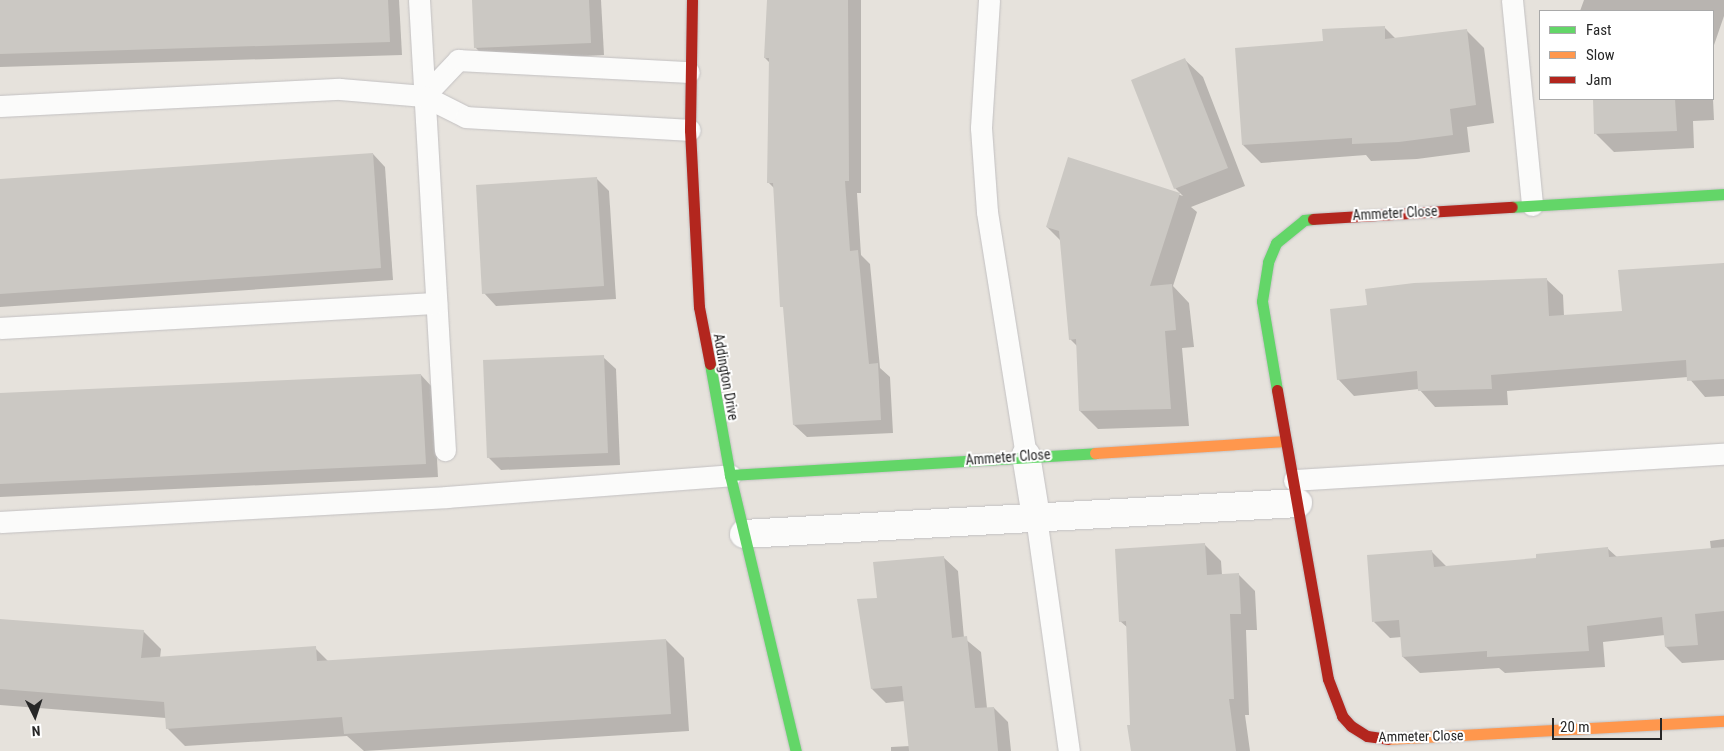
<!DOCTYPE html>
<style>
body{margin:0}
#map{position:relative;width:1724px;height:751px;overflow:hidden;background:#e6e2dc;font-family:"Roboto Condensed",sans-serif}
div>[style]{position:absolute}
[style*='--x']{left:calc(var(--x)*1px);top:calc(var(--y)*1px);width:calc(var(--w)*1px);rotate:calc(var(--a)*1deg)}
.shadow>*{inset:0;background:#0003}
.building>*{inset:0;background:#cbc8c3}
.roads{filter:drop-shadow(0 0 1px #c3c1c2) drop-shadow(0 0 1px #c3c1c2)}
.lane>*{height:21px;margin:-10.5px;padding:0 10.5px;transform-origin:10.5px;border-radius:10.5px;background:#fbfbfa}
.street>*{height:28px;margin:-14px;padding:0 14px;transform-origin:14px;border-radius:14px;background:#fbfbfa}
.fast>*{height:11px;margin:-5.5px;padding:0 5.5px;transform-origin:5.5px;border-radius:5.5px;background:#63d668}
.slow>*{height:11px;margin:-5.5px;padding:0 5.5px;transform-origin:5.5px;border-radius:5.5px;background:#ff974d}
.jam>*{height:11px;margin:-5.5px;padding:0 5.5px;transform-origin:5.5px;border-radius:5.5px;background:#b3261e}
span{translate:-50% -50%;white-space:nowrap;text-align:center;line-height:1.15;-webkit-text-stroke:4px #fff;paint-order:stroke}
.street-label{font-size:14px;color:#272727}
.legend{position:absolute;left:1539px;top:10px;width:175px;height:90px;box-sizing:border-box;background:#fff;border:1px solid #a9a9a9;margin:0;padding:6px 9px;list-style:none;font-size:15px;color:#272727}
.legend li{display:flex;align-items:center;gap:10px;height:25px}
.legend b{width:25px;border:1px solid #a9a9a9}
.north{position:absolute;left:10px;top:691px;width:50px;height:50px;-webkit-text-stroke:4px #fff;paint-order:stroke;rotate:176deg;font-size:14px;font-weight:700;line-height:20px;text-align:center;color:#272727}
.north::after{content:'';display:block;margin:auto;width:18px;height:22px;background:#272727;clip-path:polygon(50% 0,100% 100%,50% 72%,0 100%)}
.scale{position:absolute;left:1552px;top:718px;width:110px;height:22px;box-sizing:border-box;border:2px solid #272727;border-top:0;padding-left:6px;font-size:15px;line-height:18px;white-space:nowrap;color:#272727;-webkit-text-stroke:4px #fff;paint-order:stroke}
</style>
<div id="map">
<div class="shadow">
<div style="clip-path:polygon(0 0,399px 0,402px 55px,0 67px)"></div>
<div style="clip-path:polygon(473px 0,601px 0,604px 55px,488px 61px,476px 48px)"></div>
<div style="clip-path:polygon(771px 0,861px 0,861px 193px,857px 193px,861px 255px,870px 264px,880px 368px,890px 377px,893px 433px,807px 437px,794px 425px,775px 189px,768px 182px,770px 63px,765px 58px)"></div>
<div style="clip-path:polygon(1584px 0,1724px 0,1724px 16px,1713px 48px,1713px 11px,1580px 11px)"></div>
<div style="clip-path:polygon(1384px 27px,1396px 39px,1466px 30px,1484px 48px,1494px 123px,1467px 127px,1470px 152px,1417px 159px,1371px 161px,1366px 155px,1261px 163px,1243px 145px,1324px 42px)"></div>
<div style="clip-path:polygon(1185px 60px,1203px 77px,1245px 186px,1191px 207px,1197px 212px,1173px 286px,1189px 303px,1194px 347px,1182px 348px,1189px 426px,1098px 429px,1080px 411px,1078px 347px,1070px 339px,1061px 241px,1047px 227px,1069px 159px,1183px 196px,1175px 188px)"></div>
<div style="clip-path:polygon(1594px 99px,1713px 99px,1714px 120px,1693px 121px,1694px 148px,1614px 152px,1596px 134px)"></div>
<div style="clip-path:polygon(373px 154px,385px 167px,393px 280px,0 307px,0 180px)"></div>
<div style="clip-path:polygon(597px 179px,609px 191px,616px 299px,496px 306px,484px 293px)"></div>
<div style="clip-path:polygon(1724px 263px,1724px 396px,1705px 397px,1688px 377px,1507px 391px,1508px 405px,1435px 407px,1419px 389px,1354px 396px,1338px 379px,1368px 306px,1546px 279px,1563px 295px,1564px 316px,1624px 312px)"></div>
<div style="clip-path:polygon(603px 357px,616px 369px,620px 465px,501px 470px,488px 457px)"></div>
<div style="clip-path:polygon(421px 375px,433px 388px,438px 477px,0 497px,0 394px)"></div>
<div style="clip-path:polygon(1724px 539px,1724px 660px,1682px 663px,1666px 647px,1665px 635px,1603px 642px,1605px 667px,1505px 673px,1499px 668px,1420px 673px,1403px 657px,1402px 637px,1390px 638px,1374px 622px,1432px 552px,1447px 567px,1538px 559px,1607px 548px,1617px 557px,1711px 549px,1710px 541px)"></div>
<div style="clip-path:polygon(1204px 544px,1221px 561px,1222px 575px,1238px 574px,1255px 591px,1257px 630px,1246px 630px,1249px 715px,1245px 715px,1250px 751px,1132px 751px,1128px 628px,1120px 621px)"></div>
<div style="clip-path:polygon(943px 557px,958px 571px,964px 638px,981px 652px,987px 708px,994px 708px,1008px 722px,1011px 751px,891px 751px,891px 747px,910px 746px,905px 701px,886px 703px,872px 689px,878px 599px)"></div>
<div style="clip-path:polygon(0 620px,143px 631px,161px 649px,160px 658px,315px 648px,329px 662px,666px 640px,684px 658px,689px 731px,364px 751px,347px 736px,185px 746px,167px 728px,166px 718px,0 705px)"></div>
</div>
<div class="building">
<div style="clip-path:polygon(0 0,388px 0,390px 42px,0 54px)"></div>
<div style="clip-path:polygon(472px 0,589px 0,591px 43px,474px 48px)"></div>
<div style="clip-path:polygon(767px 0,848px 0,849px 181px,845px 181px,850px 251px,858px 250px,869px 364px,878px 363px,881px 420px,793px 425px,783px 307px,780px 307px,773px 183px,767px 183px,769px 58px,764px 58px)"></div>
<div style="clip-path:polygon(1385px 26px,1385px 39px,1467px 29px,1476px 105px,1450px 109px,1453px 135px,1399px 142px,1352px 144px,1352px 138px,1242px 145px,1235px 48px,1323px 41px,1322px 29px)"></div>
<div style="clip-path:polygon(1185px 58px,1228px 168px,1174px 189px,1131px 80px)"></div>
<div style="clip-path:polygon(1593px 99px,1675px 99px,1677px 131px,1594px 134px)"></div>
<div style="clip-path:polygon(373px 153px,381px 268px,0 294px,0 179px)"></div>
<div style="clip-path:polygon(1068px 157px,1180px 193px,1150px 286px,1172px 284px,1176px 330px,1165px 331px,1171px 409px,1079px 411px,1076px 339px,1069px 340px,1059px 231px,1046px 227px)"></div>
<div style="clip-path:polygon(597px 177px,604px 286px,482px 294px,476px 185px)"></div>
<div style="clip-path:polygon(1724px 263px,1724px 379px,1687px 381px,1686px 360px,1491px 375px,1492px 389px,1418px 391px,1417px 371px,1337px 380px,1330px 309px,1367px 305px,1365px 289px,1414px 283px,1547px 278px,1549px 316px,1622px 311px,1618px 270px)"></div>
<div style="clip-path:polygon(604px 355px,608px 453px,487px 458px,483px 360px)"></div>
<div style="clip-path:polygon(421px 374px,426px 464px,0 484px,0 393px)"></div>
<div style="clip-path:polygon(1205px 543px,1207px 575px,1239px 573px,1241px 614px,1230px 614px,1234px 699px,1229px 699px,1236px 751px,1131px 751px,1127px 725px,1130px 725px,1126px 621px,1119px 622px,1115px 549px)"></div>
<div style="clip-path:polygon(1608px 547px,1609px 557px,1724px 547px,1724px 611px,1695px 614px,1698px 645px,1665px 647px,1662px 617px,1587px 626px,1589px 651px,1487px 657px,1487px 651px,1402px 657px,1399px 620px,1372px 622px,1367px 555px,1432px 550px,1434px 567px,1536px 558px,1536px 554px)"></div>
<div style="clip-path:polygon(944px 556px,952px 638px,967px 636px,975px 708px,994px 707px,998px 751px,909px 751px,902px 686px,871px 689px,857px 599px,877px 598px,873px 562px)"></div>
<div style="clip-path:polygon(0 619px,144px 630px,141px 658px,316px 646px,317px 661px,666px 639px,671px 714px,344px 734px,342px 717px,166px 729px,164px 702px,0 689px)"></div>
</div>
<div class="roads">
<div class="lane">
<div style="--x:419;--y:0;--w:451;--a:86.7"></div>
<div style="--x:989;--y:0;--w:128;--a:93.6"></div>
<div style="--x:981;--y:128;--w:84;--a:85.9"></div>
<div style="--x:987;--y:212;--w:246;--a:80.9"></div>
<div style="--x:1512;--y:0;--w:206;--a:84.4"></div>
<div style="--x:424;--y:96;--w:50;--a:-46.6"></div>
<div style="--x:458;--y:60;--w:231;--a:3"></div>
<div style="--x:0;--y:106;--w:340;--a:-2.9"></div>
<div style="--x:340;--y:89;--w:84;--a:4.8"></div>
<div style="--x:424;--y:96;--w:47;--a:26.6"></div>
<div style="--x:466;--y:117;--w:224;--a:3.3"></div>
<div style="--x:0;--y:328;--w:437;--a:-3.3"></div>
<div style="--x:1294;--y:480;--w:431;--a:-3.5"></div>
<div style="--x:1036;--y:517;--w:236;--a:82"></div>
<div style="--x:0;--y:522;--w:448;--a:-3.2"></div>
<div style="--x:447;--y:497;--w:284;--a:-4.4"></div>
</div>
<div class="street">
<div style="--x:1026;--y:455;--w:63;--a:80.8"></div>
<div style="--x:744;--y:534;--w:555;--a:-3.2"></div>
</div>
<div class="fast">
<div style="--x:1512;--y:207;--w:212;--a:-3.5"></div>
<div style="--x:710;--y:364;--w:113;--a:79.8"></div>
<div style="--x:730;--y:475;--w:284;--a:76.6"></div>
<div style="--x:1277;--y:390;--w:90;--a:-99.6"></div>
<div style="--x:1262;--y:301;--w:39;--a:-81"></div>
<div style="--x:1268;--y:262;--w:21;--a:-67"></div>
<div style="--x:1276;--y:243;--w:36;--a:-39"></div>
<div style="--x:1304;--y:220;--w:9;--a:-6"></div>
<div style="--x:730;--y:475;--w:366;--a:-3.4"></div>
</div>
<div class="slow">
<div style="--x:1095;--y:453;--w:191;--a:-3.6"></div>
<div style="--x:1388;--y:739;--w:336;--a:-3.1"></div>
</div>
<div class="jam">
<div style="--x:692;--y:0;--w:130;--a:90.9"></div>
<div style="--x:690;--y:130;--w:177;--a:87.1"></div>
<div style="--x:699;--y:307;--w:58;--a:79.1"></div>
<div style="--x:1313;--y:219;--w:199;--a:-3.5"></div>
<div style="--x:1277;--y:390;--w:293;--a:80"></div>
<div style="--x:1328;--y:679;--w:40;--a:69"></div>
<div style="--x:1342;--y:716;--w:13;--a:48"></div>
<div style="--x:1351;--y:726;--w:19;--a:32"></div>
<div style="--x:1367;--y:736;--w:21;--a:8"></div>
</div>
</div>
<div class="street-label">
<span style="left:1395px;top:213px;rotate:-3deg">Ammeter Close</span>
<span style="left:726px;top:377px;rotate:80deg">Addington Drive</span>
<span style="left:1008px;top:457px;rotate:-4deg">Ammeter Close</span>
<span style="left:1421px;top:736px;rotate:-1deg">Ammeter Close</span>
</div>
<ul class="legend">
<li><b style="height:6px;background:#63d668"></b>Fast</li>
<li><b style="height:6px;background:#ff974d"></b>Slow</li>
<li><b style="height:6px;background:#b3261e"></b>Jam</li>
</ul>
<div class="north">N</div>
<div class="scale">20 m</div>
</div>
